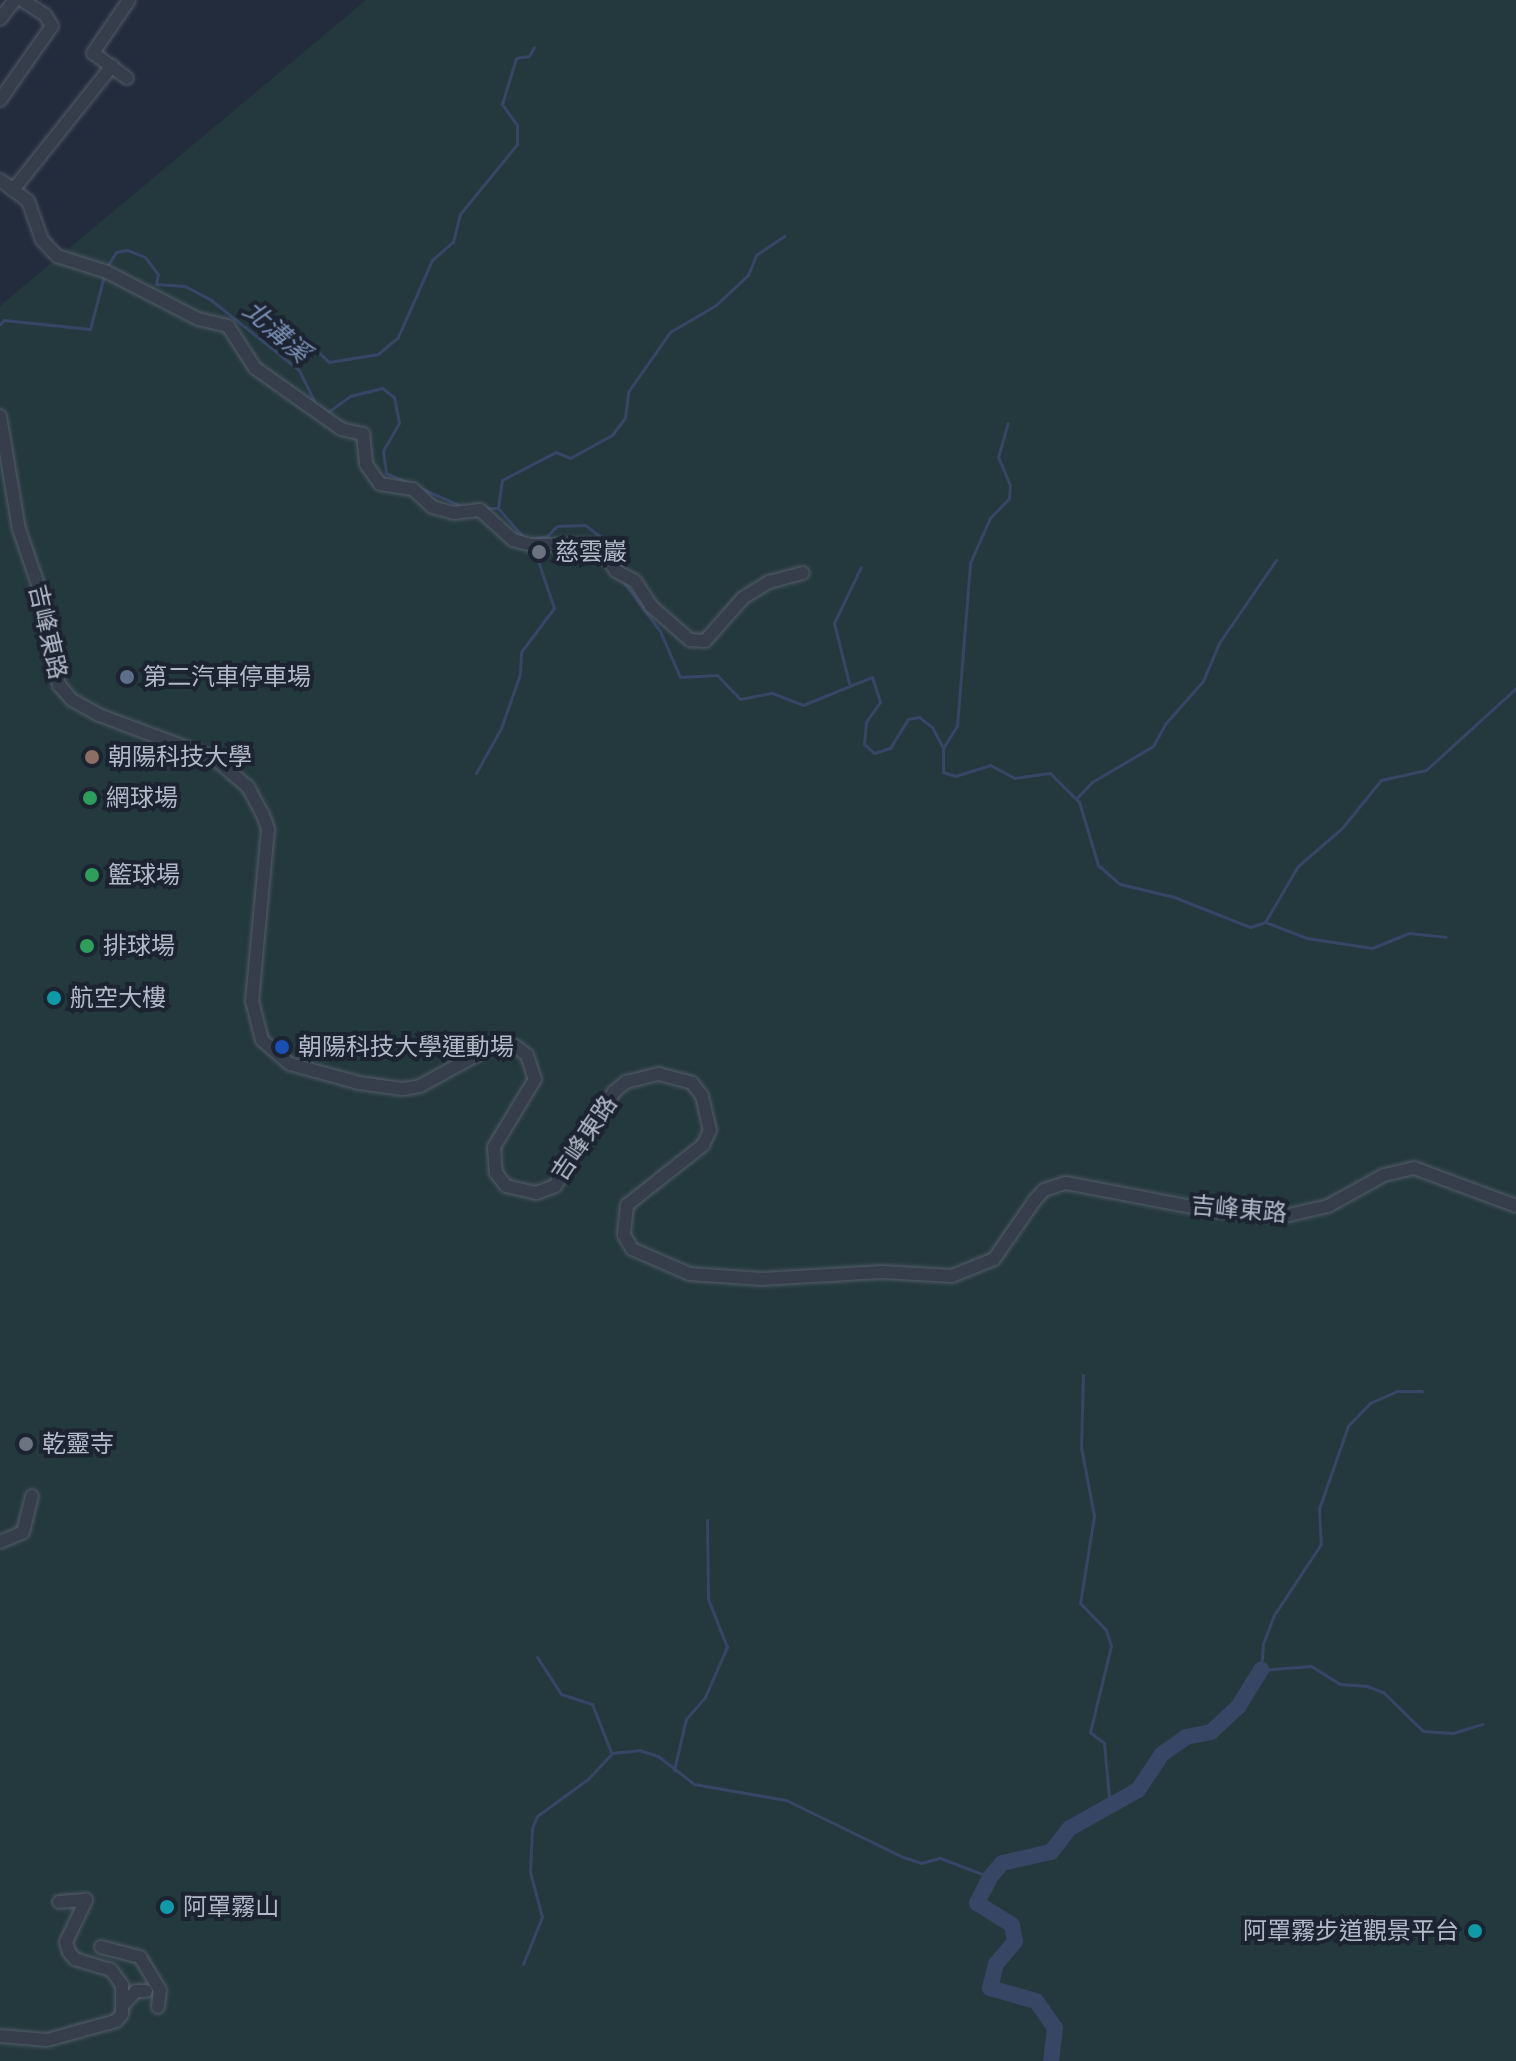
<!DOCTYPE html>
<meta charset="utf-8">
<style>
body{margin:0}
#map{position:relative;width:1516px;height:2061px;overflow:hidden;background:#222c3c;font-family:"DM Sans","Noto Sans TC",sans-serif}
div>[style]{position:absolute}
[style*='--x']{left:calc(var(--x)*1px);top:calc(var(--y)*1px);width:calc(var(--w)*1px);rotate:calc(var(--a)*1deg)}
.green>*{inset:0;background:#24393d}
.stream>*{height:3px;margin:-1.5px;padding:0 1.5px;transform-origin:1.5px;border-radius:1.5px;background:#364664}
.river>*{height:16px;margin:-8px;padding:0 8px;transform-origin:8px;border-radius:8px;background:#364664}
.roads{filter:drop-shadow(0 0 2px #545c6a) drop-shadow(0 0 2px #545c6a)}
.minor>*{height:12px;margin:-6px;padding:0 6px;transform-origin:6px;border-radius:6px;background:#363e4c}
.dots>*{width:22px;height:22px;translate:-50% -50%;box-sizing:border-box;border:4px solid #1c2331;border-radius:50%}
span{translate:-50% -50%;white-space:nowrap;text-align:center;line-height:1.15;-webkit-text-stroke:8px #1c2331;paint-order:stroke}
.poi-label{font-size:24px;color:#b2b9c8}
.left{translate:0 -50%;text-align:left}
.right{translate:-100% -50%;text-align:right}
.street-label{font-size:24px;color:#b2b9c8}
.water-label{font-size:26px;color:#798eb1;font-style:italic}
</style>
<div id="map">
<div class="green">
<div style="clip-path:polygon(366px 0,1516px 0,1516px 2061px,0 2061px,0 306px)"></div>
</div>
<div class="stream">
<div style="--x:106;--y:268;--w:19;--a:-58"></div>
<div style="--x:116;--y:252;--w:11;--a:-10"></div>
<div style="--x:127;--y:250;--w:19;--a:21"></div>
<div style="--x:145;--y:257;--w:21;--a:53"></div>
<div style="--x:158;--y:274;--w:10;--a:101"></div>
<div style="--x:156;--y:284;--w:29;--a:4"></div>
<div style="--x:185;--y:286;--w:30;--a:28"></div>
<div style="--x:211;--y:300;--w:112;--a:38.5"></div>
<div style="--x:299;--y:370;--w:39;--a:64"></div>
<div style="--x:316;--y:405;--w:14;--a:30"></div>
<div style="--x:328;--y:412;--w:27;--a:-36"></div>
<div style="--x:350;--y:396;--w:33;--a:-14"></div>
<div style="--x:382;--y:388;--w:15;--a:37"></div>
<div style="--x:394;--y:397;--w:26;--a:79"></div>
<div style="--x:399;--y:423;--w:32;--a:120"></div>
<div style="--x:383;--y:451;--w:22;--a:82"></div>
<div style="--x:386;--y:473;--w:82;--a:23.7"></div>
<div style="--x:0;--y:324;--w:6;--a:-45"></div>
<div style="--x:4;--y:320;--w:86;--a:6"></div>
<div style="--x:90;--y:329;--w:55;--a:-75.2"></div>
<div style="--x:264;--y:342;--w:20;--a:-11"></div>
<div style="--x:284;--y:338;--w:25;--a:11"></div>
<div style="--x:309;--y:343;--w:28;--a:44"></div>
<div style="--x:329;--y:362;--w:50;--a:-9.3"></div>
<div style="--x:378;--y:354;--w:26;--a:-40"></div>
<div style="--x:398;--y:337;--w:84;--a:-66.2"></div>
<div style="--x:432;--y:260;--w:28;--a:-41"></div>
<div style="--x:453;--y:242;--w:29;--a:-76"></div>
<div style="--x:460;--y:214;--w:90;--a:-50.8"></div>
<div style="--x:517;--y:144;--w:19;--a:-90"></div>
<div style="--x:517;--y:125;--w:26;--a:-126"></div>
<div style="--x:502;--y:104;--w:48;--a:-73.1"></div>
<div style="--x:516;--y:58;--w:13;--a:-9"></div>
<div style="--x:529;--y:56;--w:10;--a:-61"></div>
<div style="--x:484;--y:508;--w:14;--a:0"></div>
<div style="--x:498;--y:508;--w:37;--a:49"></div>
<div style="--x:498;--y:508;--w:28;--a:-82"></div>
<div style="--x:502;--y:480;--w:61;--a:-27.4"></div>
<div style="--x:556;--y:452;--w:15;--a:23"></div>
<div style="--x:570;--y:458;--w:48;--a:-28.7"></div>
<div style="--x:612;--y:435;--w:21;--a:-53"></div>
<div style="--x:625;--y:418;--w:26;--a:-83"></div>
<div style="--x:628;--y:392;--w:73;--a:-55"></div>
<div style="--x:670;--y:332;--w:53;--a:-30.4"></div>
<div style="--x:716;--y:305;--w:44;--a:-43.2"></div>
<div style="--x:748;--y:275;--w:22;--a:-68"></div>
<div style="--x:756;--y:255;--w:34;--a:-34"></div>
<div style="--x:529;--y:539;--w:18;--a:-9"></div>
<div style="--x:547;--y:536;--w:14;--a:-45"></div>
<div style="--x:557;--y:526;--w:28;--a:-2"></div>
<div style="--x:585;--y:525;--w:25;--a:37"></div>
<div style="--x:605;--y:540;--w:34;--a:58"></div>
<div style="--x:623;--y:581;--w:62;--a:53.5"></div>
<div style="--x:660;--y:631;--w:50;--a:66.5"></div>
<div style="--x:680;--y:677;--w:37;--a:-3"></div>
<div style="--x:717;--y:675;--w:33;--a:46"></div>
<div style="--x:740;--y:699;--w:33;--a:-11"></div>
<div style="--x:772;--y:693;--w:33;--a:21"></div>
<div style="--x:803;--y:705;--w:74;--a:-22.1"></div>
<div style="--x:872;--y:677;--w:26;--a:72"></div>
<div style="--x:880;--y:702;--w:24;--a:125"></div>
<div style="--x:866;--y:722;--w:22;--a:95"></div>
<div style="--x:864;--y:744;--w:13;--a:42"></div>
<div style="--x:874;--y:753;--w:17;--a:-17"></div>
<div style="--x:890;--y:748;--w:34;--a:-58"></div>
<div style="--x:908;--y:719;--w:11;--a:-10"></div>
<div style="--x:919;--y:717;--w:16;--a:38"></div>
<div style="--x:932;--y:727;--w:24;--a:62"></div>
<div style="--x:943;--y:748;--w:24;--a:90"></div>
<div style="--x:943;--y:772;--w:13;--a:18"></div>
<div style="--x:955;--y:776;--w:37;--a:-17"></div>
<div style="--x:990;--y:765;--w:27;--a:28"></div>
<div style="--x:1014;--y:778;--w:36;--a:-8"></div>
<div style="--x:1050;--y:773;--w:41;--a:45"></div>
<div style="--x:1079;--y:802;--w:66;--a:73.2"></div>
<div style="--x:1098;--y:865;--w:29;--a:41"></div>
<div style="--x:1120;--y:884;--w:56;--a:13.5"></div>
<div style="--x:1174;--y:897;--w:82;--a:21.5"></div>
<div style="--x:1250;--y:927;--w:16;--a:-18"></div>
<div style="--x:1265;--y:922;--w:65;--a:-59.5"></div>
<div style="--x:1298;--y:866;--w:58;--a:-40.8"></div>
<div style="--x:1342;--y:828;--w:62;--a:-50.9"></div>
<div style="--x:1381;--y:780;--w:46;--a:-12.5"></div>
<div style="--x:1426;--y:770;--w:122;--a:-42.3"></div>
<div style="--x:849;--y:683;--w:62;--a:-104"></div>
<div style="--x:834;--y:623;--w:62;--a:-64.3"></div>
<div style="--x:943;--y:748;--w:26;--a:-58"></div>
<div style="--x:957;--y:726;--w:164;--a:-85.4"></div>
<div style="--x:970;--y:563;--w:49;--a:-66"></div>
<div style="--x:990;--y:518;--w:28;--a:-46"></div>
<div style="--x:1009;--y:498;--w:13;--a:-86"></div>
<div style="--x:1010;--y:485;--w:30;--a:-113"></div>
<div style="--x:998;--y:457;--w:35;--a:-74"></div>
<div style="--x:476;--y:773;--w:51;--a:-60.9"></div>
<div style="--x:501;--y:728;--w:57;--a:-70.6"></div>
<div style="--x:520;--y:674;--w:22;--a:-87"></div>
<div style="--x:521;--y:652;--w:55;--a:-53.1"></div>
<div style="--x:554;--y:608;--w:62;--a:-108.7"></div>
<div style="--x:1076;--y:799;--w:23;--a:-47"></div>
<div style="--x:1092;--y:782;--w:71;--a:-30.5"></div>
<div style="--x:1153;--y:746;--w:25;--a:-61"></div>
<div style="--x:1165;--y:724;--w:57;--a:-48.5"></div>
<div style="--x:1203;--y:681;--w:41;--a:-67.2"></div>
<div style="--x:1219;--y:643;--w:101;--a:-55.5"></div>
<div style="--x:1265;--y:922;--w:45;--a:20.9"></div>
<div style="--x:1307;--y:938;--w:66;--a:8.7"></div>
<div style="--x:1372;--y:948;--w:40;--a:-22"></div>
<div style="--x:1409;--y:933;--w:37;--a:6"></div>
<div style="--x:1083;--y:1375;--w:72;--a:91.6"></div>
<div style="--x:1081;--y:1447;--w:70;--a:79.3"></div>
<div style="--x:1094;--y:1516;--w:88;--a:99.1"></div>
<div style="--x:1080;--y:1603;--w:37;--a:46"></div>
<div style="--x:1106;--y:1630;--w:17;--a:73"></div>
<div style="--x:1111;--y:1646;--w:89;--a:103.7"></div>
<div style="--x:1090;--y:1732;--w:18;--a:38"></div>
<div style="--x:1104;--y:1743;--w:54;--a:84.7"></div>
<div style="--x:1109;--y:1797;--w:18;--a:119"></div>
<div style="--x:1422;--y:1391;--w:25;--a:180"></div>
<div style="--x:1397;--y:1391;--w:30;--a:156"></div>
<div style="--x:1370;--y:1403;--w:32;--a:134"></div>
<div style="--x:1348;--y:1426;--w:88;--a:109.3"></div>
<div style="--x:1319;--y:1509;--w:35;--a:87"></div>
<div style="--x:1321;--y:1544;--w:85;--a:123.5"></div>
<div style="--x:1274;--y:1615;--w:30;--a:111"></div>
<div style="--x:1263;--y:1643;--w:27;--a:94"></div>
<div style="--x:1261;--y:1670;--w:50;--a:-4.6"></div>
<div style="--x:1311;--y:1666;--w:34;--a:32"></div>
<div style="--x:1340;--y:1684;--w:27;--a:4"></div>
<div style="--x:1367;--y:1686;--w:17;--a:21"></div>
<div style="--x:1383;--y:1692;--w:56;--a:44.3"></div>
<div style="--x:1423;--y:1731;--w:30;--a:4"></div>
<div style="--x:1453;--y:1733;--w:31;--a:-17"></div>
<div style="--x:537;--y:1657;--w:44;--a:57"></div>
<div style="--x:561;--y:1694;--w:33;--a:18"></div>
<div style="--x:592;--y:1704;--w:52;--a:68.4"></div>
<div style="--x:674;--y:1770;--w:52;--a:-76.8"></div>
<div style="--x:686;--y:1719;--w:29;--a:-49"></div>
<div style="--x:705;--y:1697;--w:55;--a:-66.3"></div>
<div style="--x:727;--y:1647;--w:52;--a:-111.6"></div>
<div style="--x:708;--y:1599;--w:79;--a:-90.7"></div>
<div style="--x:523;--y:1964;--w:51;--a:-68"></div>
<div style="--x:542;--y:1917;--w:47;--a:-104.9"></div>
<div style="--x:530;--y:1872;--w:44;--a:-87.4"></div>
<div style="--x:532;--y:1828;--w:13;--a:-67"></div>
<div style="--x:537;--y:1816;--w:63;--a:-36"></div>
<div style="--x:588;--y:1779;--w:35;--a:-47"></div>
<div style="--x:612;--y:1753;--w:27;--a:-6"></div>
<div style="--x:639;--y:1750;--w:20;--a:18"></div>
<div style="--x:658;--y:1756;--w:46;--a:37.9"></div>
<div style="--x:694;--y:1784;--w:93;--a:9.9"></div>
<div style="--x:786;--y:1800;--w:130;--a:26"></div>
<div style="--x:903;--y:1857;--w:19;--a:18"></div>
<div style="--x:921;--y:1863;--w:20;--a:-15"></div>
<div style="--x:940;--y:1858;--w:53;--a:20.8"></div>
</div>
<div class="river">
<div style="--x:1051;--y:2061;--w:33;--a:-83"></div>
<div style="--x:1055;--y:2028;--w:33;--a:-125"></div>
<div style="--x:1036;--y:2001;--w:48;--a:-164.2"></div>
<div style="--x:990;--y:1988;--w:25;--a:-76"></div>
<div style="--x:996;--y:1964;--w:30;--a:-50"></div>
<div style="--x:1015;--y:1941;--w:16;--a:-101"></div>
<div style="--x:1012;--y:1925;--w:41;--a:-147.8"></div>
<div style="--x:977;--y:1903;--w:29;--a:-63"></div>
<div style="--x:990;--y:1877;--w:18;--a:-49"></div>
<div style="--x:1002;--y:1863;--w:50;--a:-12.7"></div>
<div style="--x:1051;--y:1852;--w:31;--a:-52"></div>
<div style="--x:1070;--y:1828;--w:78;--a:-29.2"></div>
<div style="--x:1138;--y:1790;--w:43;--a:-56.3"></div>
<div style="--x:1162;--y:1754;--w:29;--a:-35"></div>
<div style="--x:1186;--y:1737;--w:25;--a:-11"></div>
<div style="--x:1211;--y:1732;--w:37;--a:-43"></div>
<div style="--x:1238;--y:1707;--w:44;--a:-58.1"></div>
</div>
<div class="roads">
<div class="minor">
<div style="--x:0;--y:19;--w:24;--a:-52"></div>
<div style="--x:127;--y:78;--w:42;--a:-143.7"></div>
<div style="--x:93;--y:53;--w:64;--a:-55.8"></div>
<div style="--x:0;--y:100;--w:90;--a:-54.9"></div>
<div style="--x:52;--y:26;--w:13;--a:-122"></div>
<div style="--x:45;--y:15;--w:27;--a:-147"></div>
<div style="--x:0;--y:180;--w:35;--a:37"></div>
<div style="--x:28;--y:201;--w:41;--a:70.3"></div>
<div style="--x:42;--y:240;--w:22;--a:47"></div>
<div style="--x:57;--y:256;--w:52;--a:17.7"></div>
<div style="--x:107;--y:272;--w:102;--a:27.3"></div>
<div style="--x:198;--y:319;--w:31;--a:13"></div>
<div style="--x:228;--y:326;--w:50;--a:57.3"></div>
<div style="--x:255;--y:368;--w:105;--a:35.3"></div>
<div style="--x:341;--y:429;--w:23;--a:13"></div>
<div style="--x:363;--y:434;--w:30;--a:84"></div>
<div style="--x:366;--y:464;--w:24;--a:55"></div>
<div style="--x:380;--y:484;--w:33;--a:9"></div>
<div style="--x:413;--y:489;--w:26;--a:43"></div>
<div style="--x:432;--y:507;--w:23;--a:15"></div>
<div style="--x:454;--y:513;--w:26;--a:-7"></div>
<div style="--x:480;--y:510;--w:45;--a:42.3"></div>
<div style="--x:513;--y:540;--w:20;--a:15"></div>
<div style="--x:532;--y:545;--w:66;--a:0"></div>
<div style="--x:598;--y:545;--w:32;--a:55"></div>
<div style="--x:616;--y:571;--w:21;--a:28"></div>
<div style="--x:635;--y:581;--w:30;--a:57"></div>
<div style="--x:651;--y:606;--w:52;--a:41.1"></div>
<div style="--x:690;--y:640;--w:15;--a:4"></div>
<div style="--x:705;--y:641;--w:57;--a:-48.5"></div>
<div style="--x:743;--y:598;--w:31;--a:-32"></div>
<div style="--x:769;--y:582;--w:35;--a:-15"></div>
<div style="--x:13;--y:190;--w:159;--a:-51.4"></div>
<div style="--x:0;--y:416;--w:115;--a:80.5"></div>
<div style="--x:19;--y:529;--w:71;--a:71.1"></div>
<div style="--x:42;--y:596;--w:91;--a:79.2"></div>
<div style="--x:59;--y:685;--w:20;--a:49"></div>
<div style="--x:72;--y:700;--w:31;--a:29"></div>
<div style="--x:99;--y:715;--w:123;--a:20.5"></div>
<div style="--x:214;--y:758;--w:45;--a:40.5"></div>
<div style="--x:248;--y:787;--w:32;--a:62"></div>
<div style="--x:263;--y:815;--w:15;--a:70"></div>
<div style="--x:268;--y:829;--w:173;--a:95.3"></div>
<div style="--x:252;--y:1001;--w:40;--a:75.6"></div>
<div style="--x:262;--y:1040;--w:37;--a:41"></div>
<div style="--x:290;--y:1064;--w:72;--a:15.4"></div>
<div style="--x:359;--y:1083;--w:44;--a:7.8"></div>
<div style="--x:403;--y:1089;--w:17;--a:-10"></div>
<div style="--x:420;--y:1086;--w:79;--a:-28.8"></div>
<div style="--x:489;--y:1048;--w:26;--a:-4"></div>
<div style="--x:515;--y:1046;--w:15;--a:37"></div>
<div style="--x:527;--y:1055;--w:25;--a:72"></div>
<div style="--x:535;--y:1079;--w:79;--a:121.1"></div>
<div style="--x:494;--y:1147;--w:26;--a:86"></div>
<div style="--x:496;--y:1173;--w:16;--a:52"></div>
<div style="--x:506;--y:1186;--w:31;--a:13"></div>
<div style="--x:536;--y:1193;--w:20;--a:-20"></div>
<div style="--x:555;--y:1186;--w:111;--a:-57.9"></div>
<div style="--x:614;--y:1092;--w:16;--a:-40"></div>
<div style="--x:626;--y:1082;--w:34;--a:-14"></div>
<div style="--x:659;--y:1074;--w:34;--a:15"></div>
<div style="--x:692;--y:1083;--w:16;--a:52"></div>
<div style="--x:702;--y:1096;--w:35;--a:77"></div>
<div style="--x:710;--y:1130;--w:17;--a:115"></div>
<div style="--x:703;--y:1145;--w:97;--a:141.7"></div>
<div style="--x:627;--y:1205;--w:30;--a:96"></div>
<div style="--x:624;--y:1235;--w:16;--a:60"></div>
<div style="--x:632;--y:1249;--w:63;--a:23.3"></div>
<div style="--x:690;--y:1274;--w:72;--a:4"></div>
<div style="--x:762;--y:1279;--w:120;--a:-3.3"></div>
<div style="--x:882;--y:1272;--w:70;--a:3.3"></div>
<div style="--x:952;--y:1276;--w:45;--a:-22"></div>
<div style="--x:994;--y:1259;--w:72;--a:-55.2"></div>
<div style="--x:1035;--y:1200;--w:13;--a:-48"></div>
<div style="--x:1044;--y:1190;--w:23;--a:-18"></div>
<div style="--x:1066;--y:1183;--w:150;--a:10.8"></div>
<div style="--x:1213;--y:1211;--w:76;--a:3"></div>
<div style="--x:1289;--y:1215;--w:40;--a:-13"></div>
<div style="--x:1328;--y:1206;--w:64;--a:-29"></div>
<div style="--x:1384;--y:1175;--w:31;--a:-13"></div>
<div style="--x:1414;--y:1168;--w:109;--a:20.4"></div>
<div style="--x:0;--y:1542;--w:25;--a:-23"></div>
<div style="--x:23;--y:1532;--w:37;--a:-76"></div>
<div style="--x:101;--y:1947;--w:40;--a:14.4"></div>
<div style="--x:140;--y:1957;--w:39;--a:59"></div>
<div style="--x:160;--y:1990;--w:17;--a:97"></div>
<div style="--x:123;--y:2005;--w:19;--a:-47"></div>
<div style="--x:136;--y:1991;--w:10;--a:0"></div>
<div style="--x:0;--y:2036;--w:47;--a:4.9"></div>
<div style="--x:47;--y:2040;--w:72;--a:-15.4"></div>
<div style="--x:116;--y:2021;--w:9;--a:-49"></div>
<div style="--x:122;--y:2014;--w:29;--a:-90"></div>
<div style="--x:122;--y:1985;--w:19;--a:-126"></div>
<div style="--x:111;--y:1970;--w:38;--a:-163"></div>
<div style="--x:75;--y:1959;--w:9;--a:-131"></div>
<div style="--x:69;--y:1952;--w:10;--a:-107"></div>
<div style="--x:66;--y:1942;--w:47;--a:-64.5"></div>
<div style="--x:86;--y:1900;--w:27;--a:176"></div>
</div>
</div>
<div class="dots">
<div style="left:539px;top:552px;background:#6b7280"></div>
<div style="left:127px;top:677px;background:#5c6f8a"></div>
<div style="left:92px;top:757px;background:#8d6e63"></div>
<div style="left:90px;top:798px;background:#2e9e5b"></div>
<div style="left:92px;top:875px;background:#2e9e5b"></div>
<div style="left:87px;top:946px;background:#2e9e5b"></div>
<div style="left:54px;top:998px;background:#0f9aa8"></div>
<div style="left:282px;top:1047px;background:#1a4fb4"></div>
<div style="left:26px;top:1444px;background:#6b7280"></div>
<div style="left:167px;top:1907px;background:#0f9aa8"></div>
<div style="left:1475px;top:1931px;background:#0f9aa8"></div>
</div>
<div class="poi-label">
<span class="left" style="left:555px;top:552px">慈雲巖</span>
<span class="left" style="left:143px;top:677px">第二汽車停車場</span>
<span class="left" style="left:108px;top:757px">朝陽科技大學</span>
<span class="left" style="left:106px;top:798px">網球場</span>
<span class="left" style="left:108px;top:875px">籃球場</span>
<span class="left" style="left:103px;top:946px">排球場</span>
<span class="left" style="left:70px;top:998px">航空大樓</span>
<span class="left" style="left:298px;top:1047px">朝陽科技大學運動場</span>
<span class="left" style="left:42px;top:1444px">乾靈寺</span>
<span class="left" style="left:183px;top:1907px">阿罩霧山</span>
<span class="right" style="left:1459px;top:1931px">阿罩霧步道觀景平台</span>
</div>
<div class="street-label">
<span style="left:48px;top:632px;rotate:77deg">吉峰東路</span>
<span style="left:584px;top:1138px;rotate:-56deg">吉峰東路</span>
<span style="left:1239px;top:1209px;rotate:5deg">吉峰東路</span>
</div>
<div class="water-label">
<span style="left:276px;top:332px;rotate:41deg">北溝溪</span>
</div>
</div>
